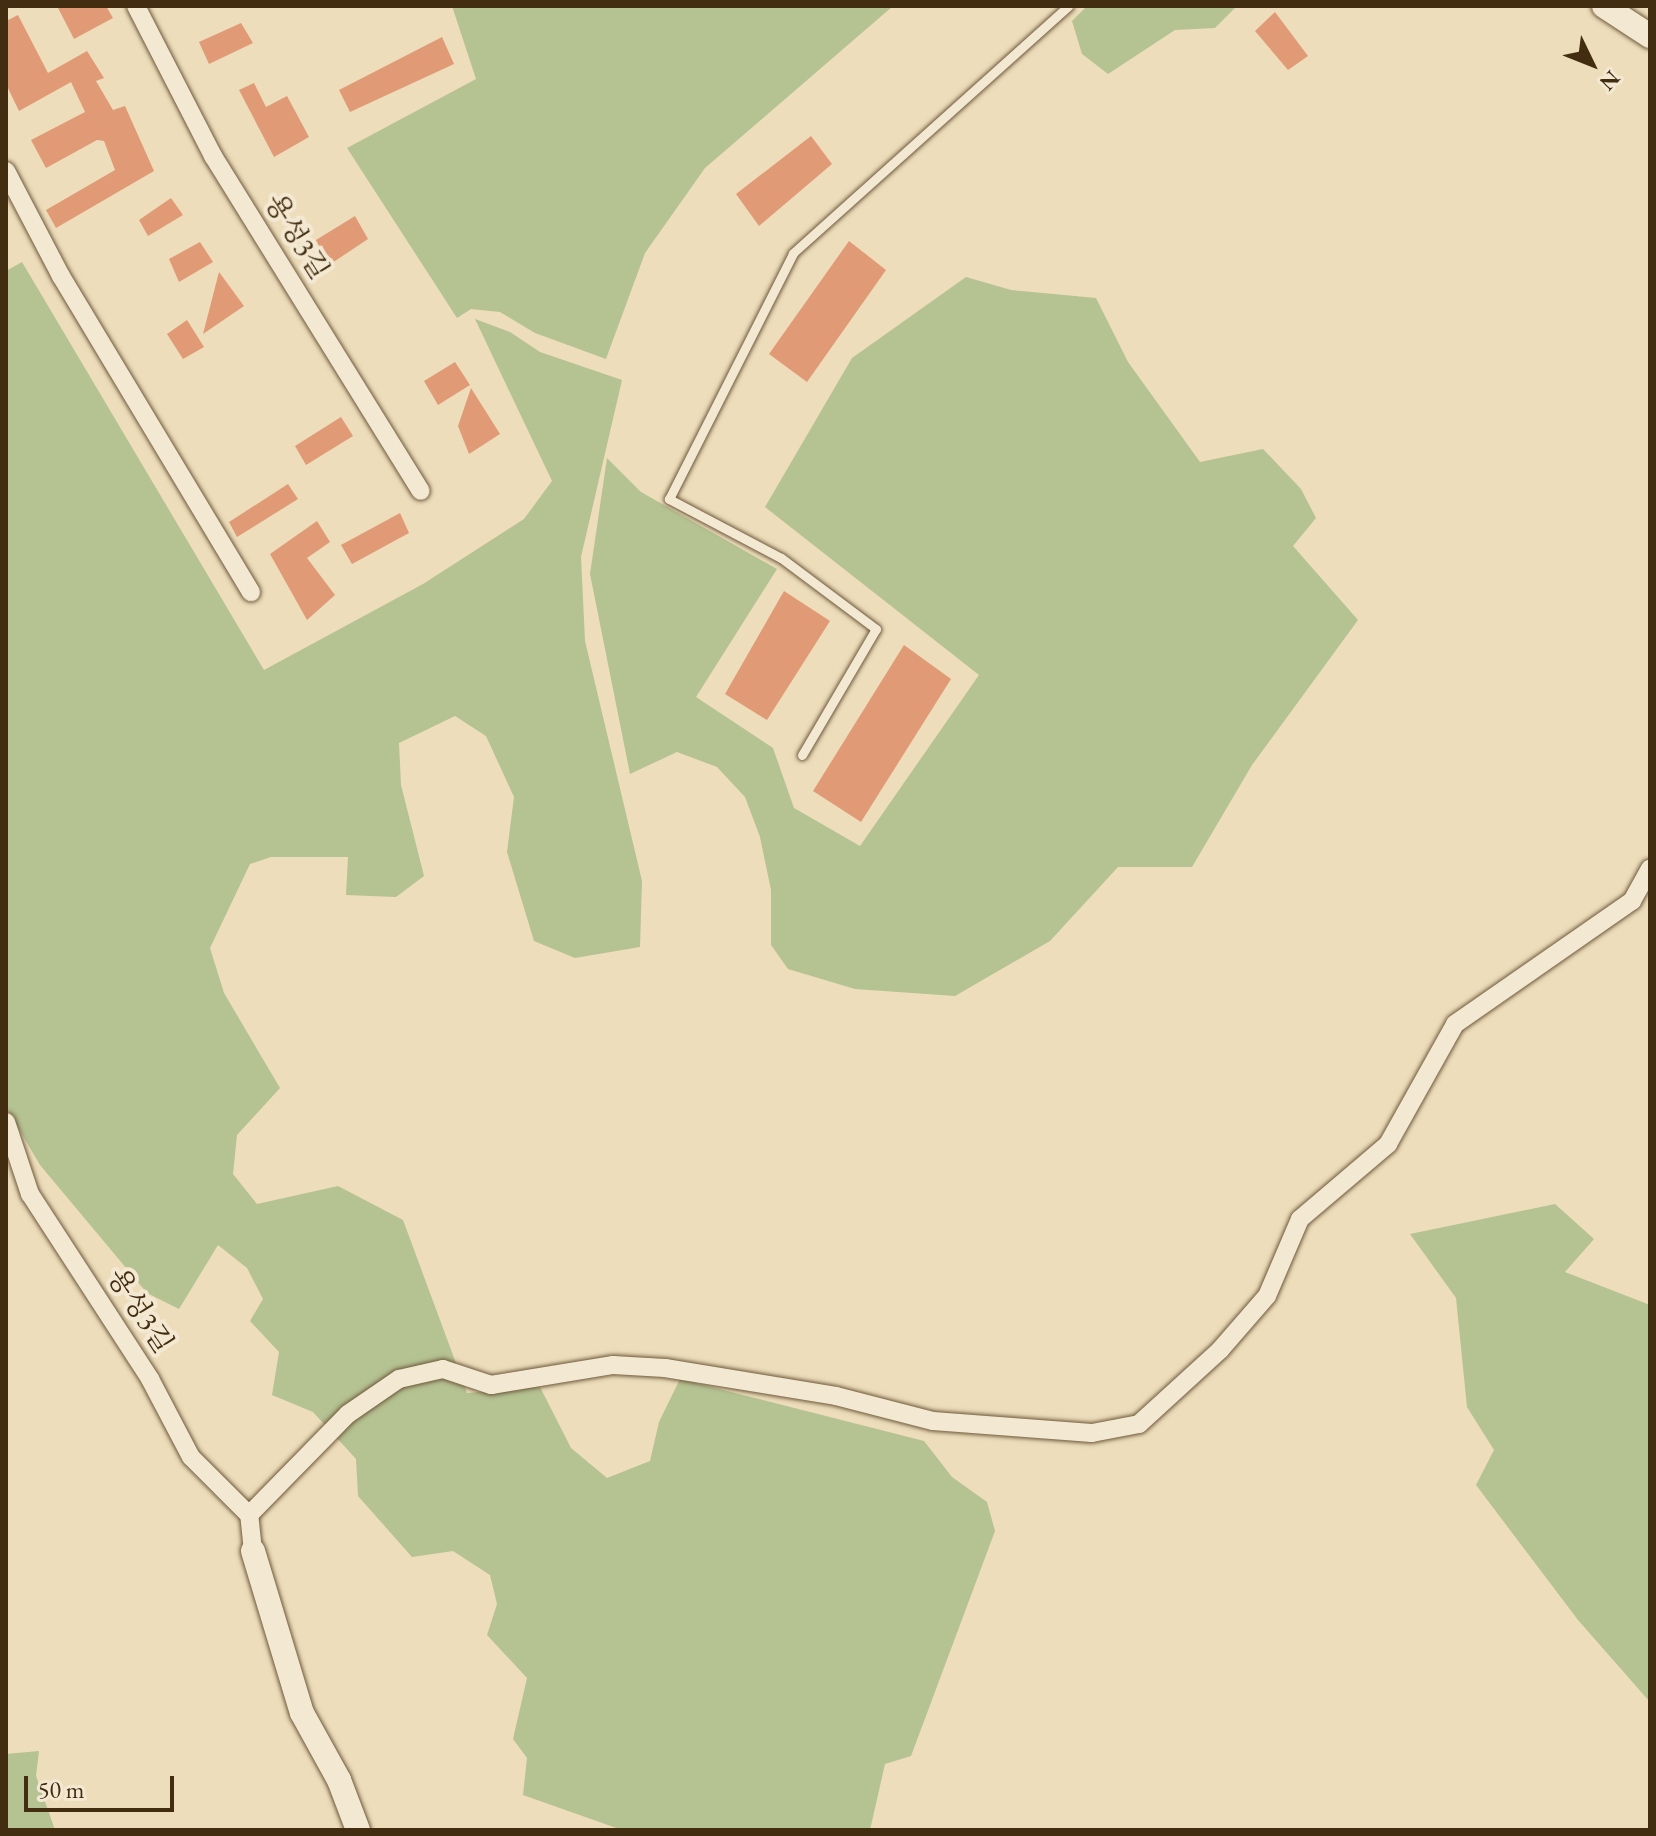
<!DOCTYPE html>
<meta charset="utf-8">
<style>
body{margin:0}
#map{position:relative;width:1656px;height:1836px;overflow:hidden;background:#edddbb;font-family:"EB Garamond","Noto Serif KR",serif}
div>[style]{position:absolute}
[style*='--x']{left:calc(var(--x)*1px);top:calc(var(--y)*1px);width:calc(var(--w)*1px);rotate:calc(var(--a)*1deg)}
.green>*{inset:0;background:#b5c292}
.building>*{inset:0;background:#e09a76}
.roads{filter:drop-shadow(0 0 2px #6e593b) drop-shadow(0 0 2px #6e593b)}
.service>*{height:9px;margin:-4.5px;padding:0 4.5px;transform-origin:4.5px;border-radius:4.5px;background:#f3e9d3}
.minor>*{height:18px;margin:-9px;padding:0 9px;transform-origin:9px;border-radius:9px;background:#f3e9d3}
.tertiary>*{height:24px;margin:-12px;padding:0 12px;transform-origin:12px;border-radius:12px;background:#f3e9d3}
span{translate:-50% -50%;white-space:nowrap;text-align:center;line-height:1.15;-webkit-text-stroke:8px #f3e9d3;paint-order:stroke}
.street-label{font-size:28px;color:#432d10}
.frame{position:absolute;inset:0;border:8px solid #432d10;pointer-events:none}
.north{position:absolute;left:1552px;top:24px;width:80px;height:80px;-webkit-text-stroke:6px #f3e9d3;paint-order:stroke;rotate:133deg;font-size:22px;font-weight:700;line-height:32px;text-align:center;color:#432d10}
.north::after{content:'';display:block;margin:auto;width:28px;height:36px;background:#432d10;clip-path:polygon(50% 0,100% 100%,50% 72%,0 100%)}
.scale{position:absolute;left:24px;top:1776px;width:150px;height:36px;box-sizing:border-box;border:4px solid #432d10;border-top:0;padding-left:10px;font-size:24px;line-height:28px;white-space:nowrap;color:#432d10;-webkit-text-stroke:6px #f3e9d3;paint-order:stroke}
</style>
<div id="map">
<div class="green">
<div style="clip-path:polygon(452px 6px,893px 6px,705px 168px,645px 253px,606px 359px,535px 333px,500px 312px,471px 309px,457px 318px,347px 148px,476px 79px)"></div>
<div style="clip-path:polygon(1087px 6px,1237px 6px,1215px 28px,1175px 30px,1108px 74px,1082px 54px,1072px 21px)"></div>
<div style="clip-path:polygon(22px 262px,264px 670px,423px 584px,524px 519px,552px 481px,475px 319px,510px 332px,540px 352px,622px 380px,581px 557px,585px 641px,642px 881px,640px 947px,575px 958px,534px 941px,507px 852px,514px 797px,486px 736px,455px 716px,399px 743px,401px 785px,424px 876px,396px 897px,346px 895px,348px 857px,271px 857px,250px 864px,210px 948px,224px 993px,280px 1088px,237px 1135px,233px 1174px,257px 1204px,338px 1186px,403px 1220px,467px 1393px,540px 1387px,571px 1448px,607px 1478px,650px 1461px,659px 1422px,680px 1379px,924px 1441px,952px 1477px,987px 1502px,995px 1531px,911px 1756px,885px 1764px,870px 1830px,622px 1830px,523px 1795px,527px 1758px,513px 1739px,527px 1678px,487px 1635px,497px 1604px,490px 1575px,453px 1551px,412px 1557px,358px 1496px,356px 1459px,313px 1412px,272px 1395px,279px 1352px,250px 1321px,263px 1299px,247px 1268px,218px 1245px,179px 1309px,147px 1293px,40px 1165px,6px 1107px,6px 271px)"></div>
<div style="clip-path:polygon(966px 277px,1011px 290px,1096px 298px,1128px 362px,1200px 462px,1263px 449px,1301px 489px,1316px 518px,1293px 546px,1358px 620px,1252px 765px,1192px 867px,1118px 867px,1050px 941px,955px 996px,855px 989px,788px 969px,771px 945px,771px 890px,760px 837px,745px 797px,717px 767px,677px 752px,630px 774px,590px 574px,607px 458px,641px 492px,777px 569px,696px 697px,773px 748px,794px 808px,860px 846px,979px 675px,765px 507px,852px 358px)"></div>
<div style="clip-path:polygon(1555px 1204px,1594px 1239px,1565px 1272px,1650px 1305px,1650px 1702px,1578px 1620px,1476px 1485px,1494px 1450px,1467px 1407px,1456px 1298px,1410px 1234px)"></div>
<div style="clip-path:polygon(39px 1751px,36px 1776px,55px 1830px,6px 1830px,6px 1754px)"></div>
</div>
<div class="building">
<div style="clip-path:polygon(57px 6px,106px 6px,113px 18px,74px 39px)"></div>
<div style="clip-path:polygon(1275px 12px,1308px 56px,1288px 70px,1255px 31px)"></div>
<div style="clip-path:polygon(18px 15px,48px 73px,87px 51px,104px 78px,96px 81px,113px 110px,125px 106px,154px 171px,56px 228px,46px 210px,115px 170px,104px 141px,97px 140px,46px 168px,31px 140px,85px 112px,71px 82px,19px 111px,6px 84px,6px 21px)"></div>
<div style="clip-path:polygon(241px 23px,253px 43px,209px 64px,199px 42px)"></div>
<div style="clip-path:polygon(442px 37px,454px 64px,350px 112px,339px 90px)"></div>
<div style="clip-path:polygon(254px 83px,266px 107px,287px 96px,309px 137px,274px 157px,239px 90px)"></div>
<div style="clip-path:polygon(811px 136px,832px 164px,759px 226px,736px 194px)"></div>
<div style="clip-path:polygon(171px 198px,183px 215px,148px 236px,139px 220px)"></div>
<div style="clip-path:polygon(355px 216px,368px 239px,329px 265px,316px 240px)"></div>
<div style="clip-path:polygon(849px 241px,886px 270px,807px 382px,769px 354px)"></div>
<div style="clip-path:polygon(200px 242px,213px 262px,179px 282px,169px 259px)"></div>
<div style="clip-path:polygon(219px 272px,244px 306px,203px 334px)"></div>
<div style="clip-path:polygon(187px 320px,204px 347px,183px 359px,167px 334px)"></div>
<div style="clip-path:polygon(455px 362px,470px 385px,438px 405px,424px 381px)"></div>
<div style="clip-path:polygon(471px 388px,500px 434px,469px 454px,458px 426px)"></div>
<div style="clip-path:polygon(341px 417px,353px 436px,306px 465px,295px 446px)"></div>
<div style="clip-path:polygon(288px 484px,298px 499px,237px 537px,229px 522px)"></div>
<div style="clip-path:polygon(400px 513px,409px 533px,352px 564px,341px 545px)"></div>
<div style="clip-path:polygon(317px 521px,330px 542px,307px 558px,335px 595px,307px 620px,270px 554px)"></div>
<div style="clip-path:polygon(784px 591px,830px 621px,767px 720px,725px 694px)"></div>
<div style="clip-path:polygon(904px 645px,951px 679px,861px 822px,813px 791px)"></div>
</div>
<div class="roads">
<div class="service">
<div style="--x:802;--y:755;--w:146;--a:-59.6"></div>
<div style="--x:876;--y:629;--w:119;--a:-143.2"></div>
<div style="--x:781;--y:558;--w:127;--a:-152.2"></div>
<div style="--x:669;--y:499;--w:275;--a:-63.2"></div>
<div style="--x:793;--y:253;--w:370;--a:-41.9"></div>
</div>
<div class="minor">
<div style="--x:136;--y:6;--w:169;--a:62.8"></div>
<div style="--x:213;--y:156;--w:394;--a:58.2"></div>
<div style="--x:6;--y:171;--w:119;--a:62.4"></div>
<div style="--x:61;--y:276;--w:369;--a:59"></div>
<div style="--x:6;--y:1122;--w:76;--a:71.6"></div>
<div style="--x:30;--y:1194;--w:221;--a:57"></div>
<div style="--x:150;--y:1379;--w:88;--a:62.3"></div>
<div style="--x:191;--y:1457;--w:82;--a:45"></div>
<div style="--x:253;--y:1551;--w:36;--a:-96"></div>
<div style="--x:249;--y:1515;--w:141;--a:-45.6"></div>
<div style="--x:348;--y:1414;--w:62;--a:-34.5"></div>
<div style="--x:399;--y:1379;--w:45;--a:-12.8"></div>
<div style="--x:443;--y:1369;--w:51;--a:18.4"></div>
<div style="--x:491;--y:1385;--w:124;--a:-9.3"></div>
<div style="--x:613;--y:1365;--w:52;--a:3.3"></div>
<div style="--x:665;--y:1368;--w:173;--a:9.3"></div>
<div style="--x:836;--y:1396;--w:100;--a:14.5"></div>
<div style="--x:933;--y:1421;--w:159;--a:4.3"></div>
<div style="--x:1092;--y:1433;--w:48;--a:-10.8"></div>
<div style="--x:1139;--y:1424;--w:110;--a:-42.4"></div>
<div style="--x:1220;--y:1350;--w:72;--a:-49"></div>
<div style="--x:1267;--y:1296;--w:84;--a:-66.8"></div>
<div style="--x:1300;--y:1219;--w:116;--a:-40.4"></div>
<div style="--x:1388;--y:1144;--w:137;--a:-60.8"></div>
<div style="--x:1455;--y:1024;--w:216;--a:-34.8"></div>
<div style="--x:1632;--y:901;--w:37;--a:-61"></div>
</div>
<div class="tertiary">
<div style="--x:1604;--y:6;--w:55;--a:33.1"></div>
<div style="--x:253;--y:1551;--w:169;--a:73.2"></div>
<div style="--x:302;--y:1713;--w:77;--a:61.1"></div>
<div style="--x:339;--y:1780;--w:53;--a:69.2"></div>
</div>
</div>
<div class="street-label">
<span style="left:298px;top:236px;rotate:58deg">용성3길</span>
<span style="left:141px;top:1310px;rotate:57deg">용성3길</span>
</div>
<div class="frame"></div>
<div class="north">N</div>
<div class="scale">50 m</div>
</div>
